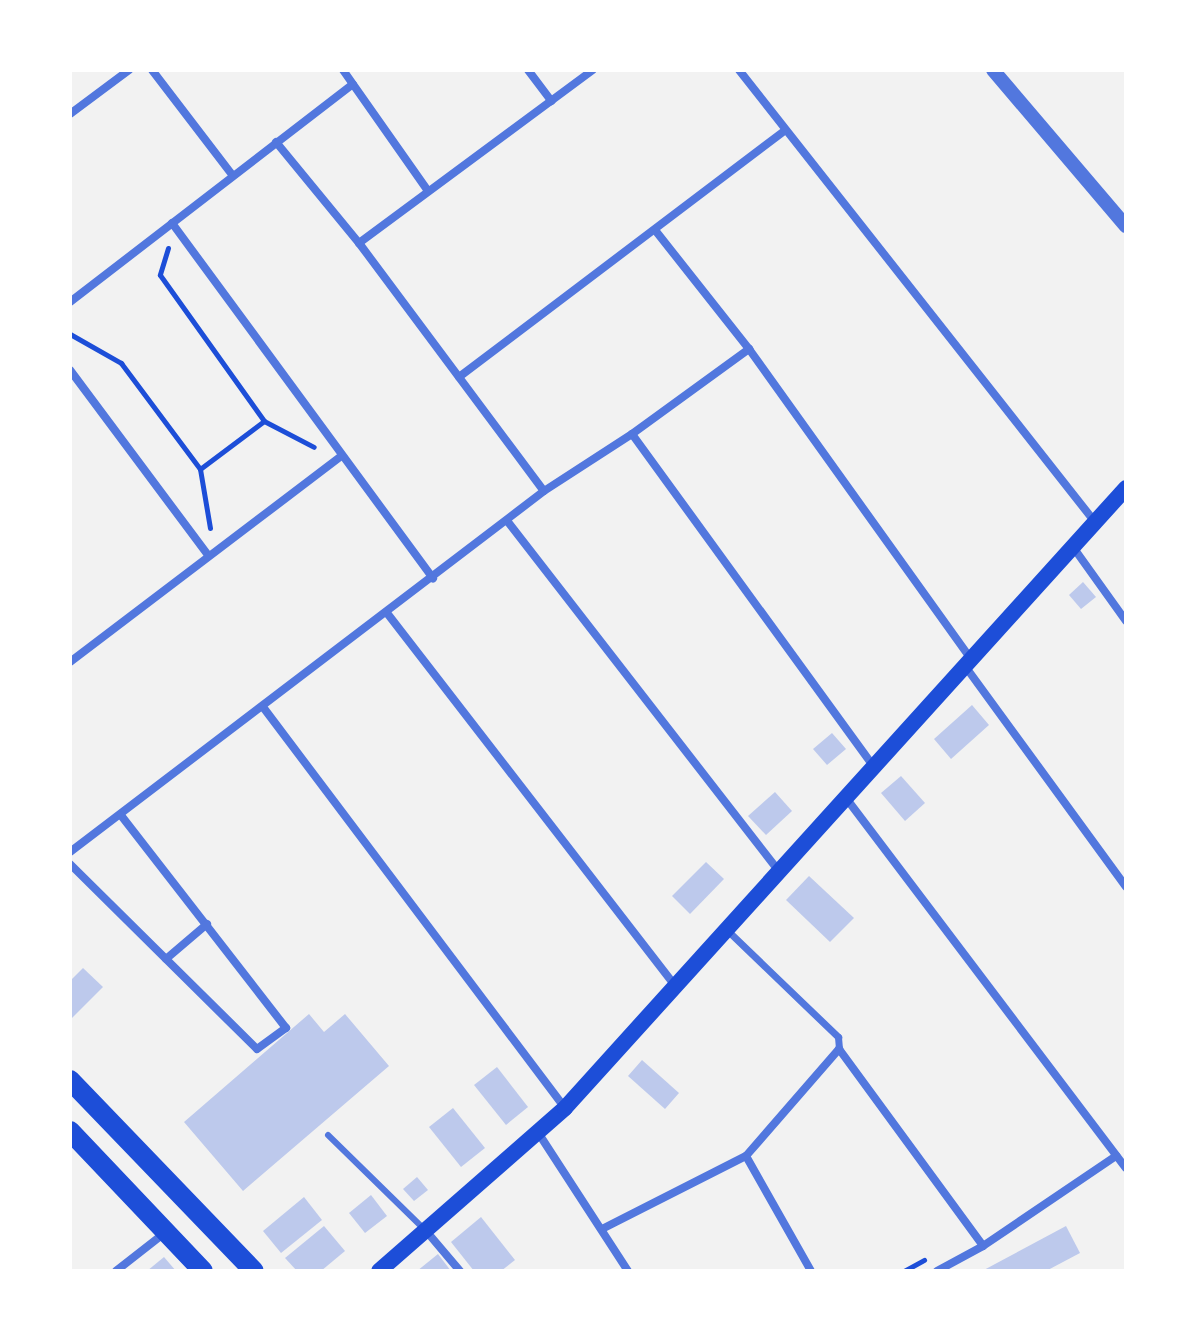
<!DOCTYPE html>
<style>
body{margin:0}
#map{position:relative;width:1196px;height:1341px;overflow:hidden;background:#f2f2f2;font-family:"Open Sans",sans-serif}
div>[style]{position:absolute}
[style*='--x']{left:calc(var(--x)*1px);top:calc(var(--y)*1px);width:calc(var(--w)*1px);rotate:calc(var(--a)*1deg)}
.building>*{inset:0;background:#bdc9ec}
.path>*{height:5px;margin:-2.5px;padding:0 2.5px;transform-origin:2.5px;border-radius:2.5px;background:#1d4ed8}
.service>*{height:6px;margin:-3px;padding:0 3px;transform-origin:3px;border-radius:3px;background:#5277de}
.pedestrian>*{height:7px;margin:-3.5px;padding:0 3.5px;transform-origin:3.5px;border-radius:3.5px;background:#5277de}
.minor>*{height:8px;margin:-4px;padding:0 4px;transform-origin:4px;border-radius:4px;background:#5277de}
.tertiary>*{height:14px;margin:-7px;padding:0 7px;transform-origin:7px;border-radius:7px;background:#5277de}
.secondary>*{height:16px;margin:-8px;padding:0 8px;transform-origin:8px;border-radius:8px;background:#1d4ed8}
.primary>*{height:20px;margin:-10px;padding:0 10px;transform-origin:10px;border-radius:10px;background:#1d4ed8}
span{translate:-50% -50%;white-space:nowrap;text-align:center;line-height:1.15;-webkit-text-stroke:8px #fff;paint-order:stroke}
.frame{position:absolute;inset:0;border:72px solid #fff;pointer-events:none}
</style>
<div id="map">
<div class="building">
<div style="clip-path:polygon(1083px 582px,1096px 597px,1081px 609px,1069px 595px)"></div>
<div style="clip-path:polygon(972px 705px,989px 725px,951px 759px,934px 739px)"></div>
<div style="clip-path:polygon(832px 733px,846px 749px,827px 765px,813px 749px)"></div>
<div style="clip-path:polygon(901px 776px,925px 803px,905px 821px,881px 793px)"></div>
<div style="clip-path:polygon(775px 792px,792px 811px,766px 835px,748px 816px)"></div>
<div style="clip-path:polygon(706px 862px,724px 879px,690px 914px,672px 896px)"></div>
<div style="clip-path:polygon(809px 876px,854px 918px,830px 942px,786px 900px)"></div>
<div style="clip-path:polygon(83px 968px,103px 987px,70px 1020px,70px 981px)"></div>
<div style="clip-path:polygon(309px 1014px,324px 1032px,345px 1014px,389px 1066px,243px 1191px,184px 1122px)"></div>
<div style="clip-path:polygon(642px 1060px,679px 1093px,665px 1109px,628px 1076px)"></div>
<div style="clip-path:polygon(497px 1067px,528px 1107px,506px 1125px,474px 1085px)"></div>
<div style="clip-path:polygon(453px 1108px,485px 1148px,461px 1167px,429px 1127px)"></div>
<div style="clip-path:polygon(417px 1177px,428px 1190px,414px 1201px,403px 1189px)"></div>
<div style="clip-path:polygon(371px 1195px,387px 1216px,365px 1233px,349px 1213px)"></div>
<div style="clip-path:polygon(304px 1197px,322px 1220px,281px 1253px,263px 1231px)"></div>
<div style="clip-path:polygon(481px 1217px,515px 1260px,501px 1271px,474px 1271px,451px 1242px)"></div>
<div style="clip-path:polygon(324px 1226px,345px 1251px,321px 1271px,297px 1271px,285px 1258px)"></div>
<div style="clip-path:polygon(1066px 1226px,1080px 1253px,1046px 1271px,982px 1271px)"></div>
<div style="clip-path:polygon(438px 1254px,451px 1271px,417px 1271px)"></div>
<div style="clip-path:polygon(164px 1257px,176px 1271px,147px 1271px)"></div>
</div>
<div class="path">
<div style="--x:168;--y:248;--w:28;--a:107"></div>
<div style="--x:160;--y:275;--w:179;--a:54.5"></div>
<div style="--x:70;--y:334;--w:59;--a:29.6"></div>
<div style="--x:121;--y:363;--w:132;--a:53.3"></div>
<div style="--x:210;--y:528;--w:60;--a:-99.6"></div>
<div style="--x:200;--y:469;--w:80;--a:-36.9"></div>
<div style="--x:264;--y:421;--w:56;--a:27.5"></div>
<div style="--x:904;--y:1271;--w:23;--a:-29"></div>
</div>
<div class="service">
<div style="--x:328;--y:1135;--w:134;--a:44.4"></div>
</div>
<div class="pedestrian">
<div style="--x:728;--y:931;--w:153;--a:43.9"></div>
<div style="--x:838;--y:1037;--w:12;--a:85"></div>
</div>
<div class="minor">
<div style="--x:152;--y:70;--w:133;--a:52.6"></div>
<div style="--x:343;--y:70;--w:148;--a:54.9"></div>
<div style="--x:528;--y:70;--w:39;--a:53"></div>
<div style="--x:739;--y:70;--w:575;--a:51.78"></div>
<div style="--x:70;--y:114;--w:74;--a:-36.7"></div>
<div style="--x:276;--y:142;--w:131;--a:50.6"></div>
<div style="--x:359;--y:243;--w:309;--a:53.3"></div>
<div style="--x:172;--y:223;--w:441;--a:53.7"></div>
<div style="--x:655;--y:230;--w:152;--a:51.7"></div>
<div style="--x:749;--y:349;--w:381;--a:54.4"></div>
<div style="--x:359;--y:243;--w:291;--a:-36.5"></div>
<div style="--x:70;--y:302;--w:357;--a:-37.6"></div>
<div style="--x:70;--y:370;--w:231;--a:53.3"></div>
<div style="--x:459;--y:377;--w:408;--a:-37.1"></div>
<div style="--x:632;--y:434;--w:410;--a:54"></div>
<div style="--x:508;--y:522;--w:443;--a:52.2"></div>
<div style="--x:1073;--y:547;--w:91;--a:54.4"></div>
<div style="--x:387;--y:613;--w:473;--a:52.3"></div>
<div style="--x:70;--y:662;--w:340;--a:-37.2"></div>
<div style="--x:965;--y:666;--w:273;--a:53.9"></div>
<div style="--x:263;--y:707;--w:502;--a:53.02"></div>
<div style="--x:846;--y:798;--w:464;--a:52.9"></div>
<div style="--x:70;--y:852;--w:596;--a:-37.29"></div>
<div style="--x:544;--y:491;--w:105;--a:-32.9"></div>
<div style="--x:632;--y:434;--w:145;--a:-36"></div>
<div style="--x:70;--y:864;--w:263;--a:44.7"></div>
<div style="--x:257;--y:1049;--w:36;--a:-36"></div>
<div style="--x:286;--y:1028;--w:269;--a:-127.8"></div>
<div style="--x:166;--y:959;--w:54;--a:-40.5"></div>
<div style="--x:539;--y:1134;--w:163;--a:57"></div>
<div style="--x:746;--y:1156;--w:132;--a:60.5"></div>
<div style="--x:602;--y:1229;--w:161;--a:-26.9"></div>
<div style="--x:746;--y:1156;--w:142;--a:-49"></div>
<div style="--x:839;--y:1049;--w:244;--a:53.8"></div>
<div style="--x:427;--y:1232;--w:51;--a:49.8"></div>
<div style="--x:116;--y:1271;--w:63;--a:-38"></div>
<div style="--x:937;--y:1271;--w:52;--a:-28.5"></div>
<div style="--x:983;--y:1246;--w:161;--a:-34.1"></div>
</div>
<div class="tertiary">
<div style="--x:993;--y:70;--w:205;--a:49.6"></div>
</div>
<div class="secondary">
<div style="--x:379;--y:1271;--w:247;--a:-41.2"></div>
<div style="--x:565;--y:1108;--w:836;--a:-47.86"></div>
</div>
<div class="primary">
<div style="--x:70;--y:1080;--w:265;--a:46.1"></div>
<div style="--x:70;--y:1131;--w:193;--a:46.5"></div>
</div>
<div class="frame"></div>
</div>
